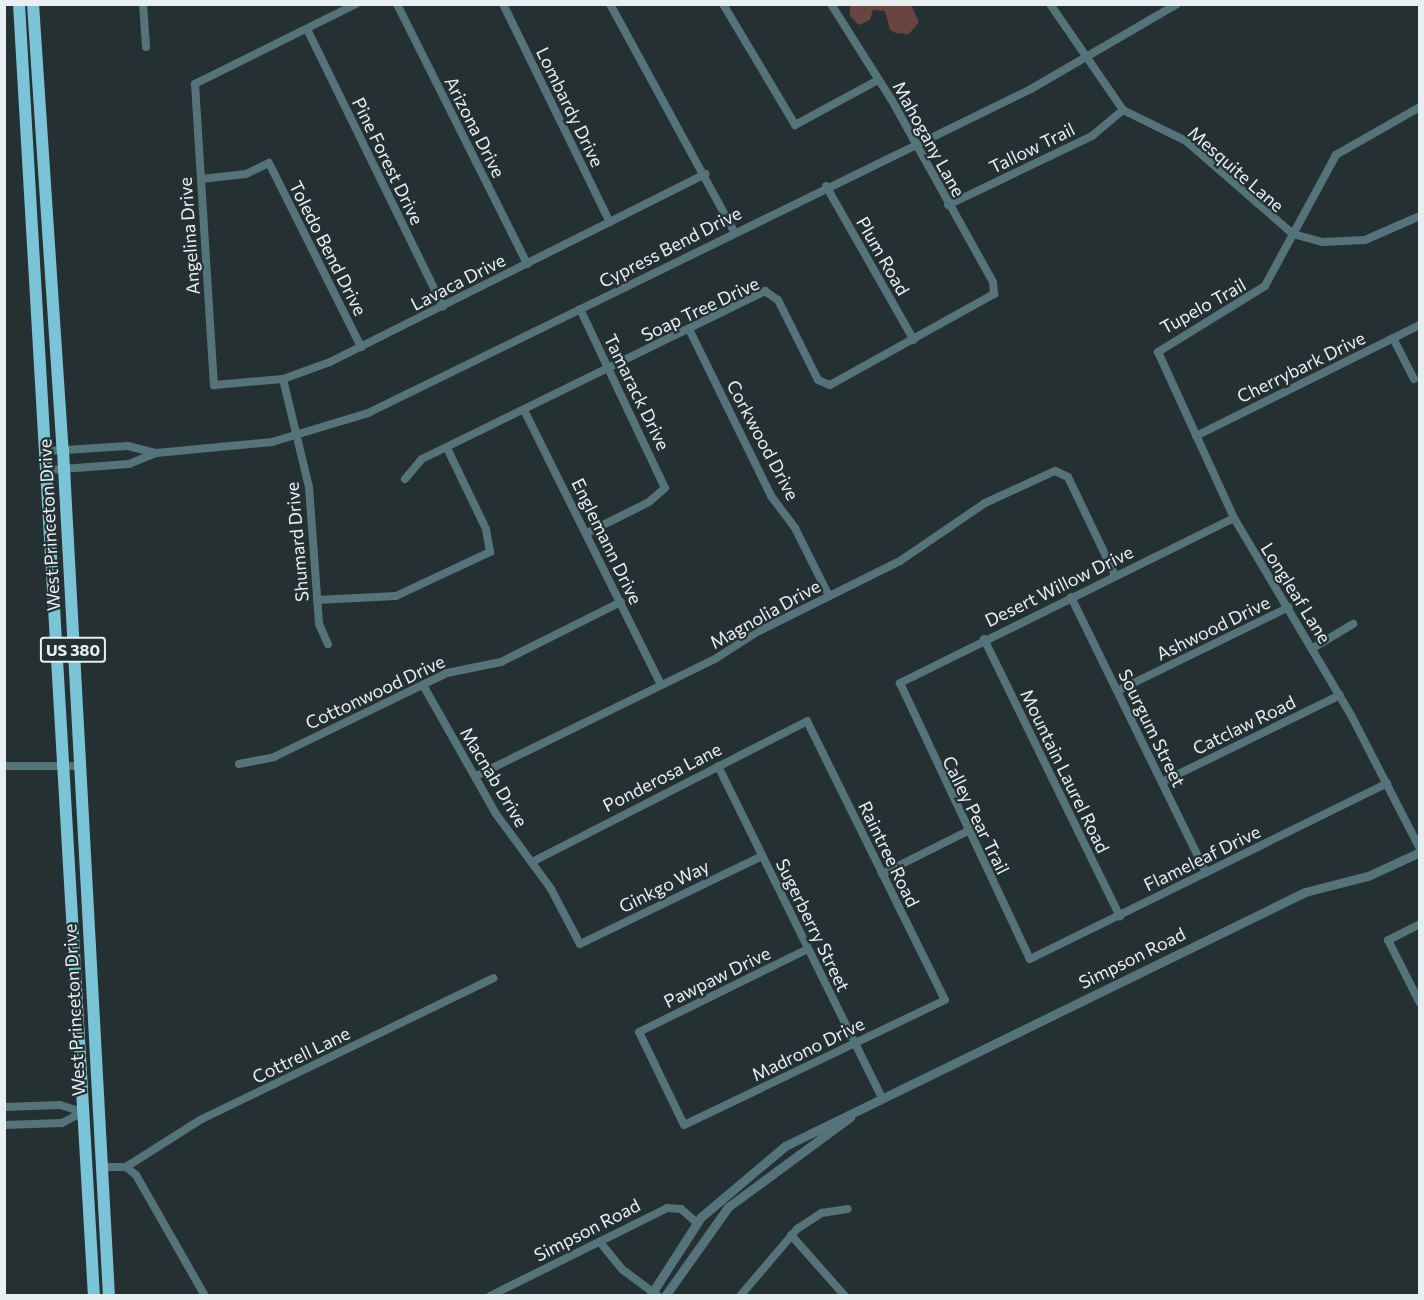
<!DOCTYPE html>
<style>
body{margin:0}
#map{position:relative;width:1424px;height:1300px;overflow:hidden;background:#253033;font-family:Commissioner,sans-serif}
div>[style]{position:absolute}
[style*='--x']{left:calc(var(--x)*1px);top:calc(var(--y)*1px);width:calc(var(--w)*1px);rotate:calc(var(--a)*1deg)}
.green>*{inset:0;background:#6a4440}
.minor>*{height:8px;margin:-4px;padding:0 4px;transform-origin:4px;border-radius:4px;background:#54737b}
.tertiary>*{height:9px;margin:-4.5px;padding:0 4.5px;transform-origin:4.5px;border-radius:4.5px;background:#54737b}
.trunk>*{height:12px;margin:-6px;padding:0 6px;transform-origin:6px;border-radius:6px;background:#7bc4d8}
span{translate:-50% -50%;white-space:nowrap;text-align:center;line-height:1.15;-webkit-text-stroke:4.5px #253033;paint-order:stroke}
.shield-label span{padding:2px 4px;background:#253033;border:2px solid;border-radius:4px;-webkit-text-stroke-width:0}
.shield-label{font-size:16px;color:#e8eff1;font-weight:700}
.street-label{font-size:18px;color:#e8eff1}
.frame{position:absolute;inset:0;border:6px solid #e8eff1;pointer-events:none}
</style>
<div id="map">
<div class="green">
<div style="clip-path:polygon(850px 5px,911px 5px,919px 22px,909px 34px,896px 33px,890px 30px,885px 11px,873px 10px,870px 20px,859px 25px,850px 16px)"></div>
</div>
<div class="minor">
<div style="--x:143;--y:4;--w:43;--a:86"></div>
<div style="--x:356;--y:4;--w:180;--a:153.6"></div>
<div style="--x:195;--y:84;--w:302;--a:86.4"></div>
<div style="--x:214;--y:385;--w:69;--a:-5"></div>
<div style="--x:283;--y:379;--w:50;--a:-19.9"></div>
<div style="--x:330;--y:362;--w:420;--a:-26.6"></div>
<div style="--x:397;--y:4;--w:291;--a:63.4"></div>
<div style="--x:503;--y:4;--w:243;--a:63.9"></div>
<div style="--x:610;--y:4;--w:259;--a:61.4"></div>
<div style="--x:723;--y:4;--w:141;--a:59.2"></div>
<div style="--x:795;--y:125;--w:94;--a:-28.5"></div>
<div style="--x:1050;--y:4;--w:129;--a:55.4"></div>
<div style="--x:1123;--y:110;--w:70;--a:26.2"></div>
<div style="--x:1186;--y:141;--w:142;--a:41"></div>
<div style="--x:1293;--y:234;--w:30;--a:15"></div>
<div style="--x:1322;--y:242;--w:43;--a:-2.7"></div>
<div style="--x:1365;--y:240;--w:60;--a:-23.6"></div>
<div style="--x:307;--y:29;--w:309;--a:63.9"></div>
<div style="--x:1420;--y:107;--w:97;--a:150.3"></div>
<div style="--x:1336;--y:155;--w:149;--a:118.5"></div>
<div style="--x:1265;--y:286;--w:126;--a:148.3"></div>
<div style="--x:1158;--y:352;--w:183;--a:65.4"></div>
<div style="--x:1234;--y:518;--w:231;--a:59.3"></div>
<div style="--x:1352;--y:717;--w:148;--a:62.7"></div>
<div style="--x:201;--y:179;--w:45;--a:-6.3"></div>
<div style="--x:246;--y:174;--w:25;--a:-26"></div>
<div style="--x:269;--y:163;--w:206;--a:63.4"></div>
<div style="--x:826;--y:186;--w:177;--a:60.3"></div>
<div style="--x:948;--y:205;--w:160;--a:-25.6"></div>
<div style="--x:1092;--y:136;--w:40;--a:-40"></div>
<div style="--x:580;--y:309;--w:198;--a:64.6"></div>
<div style="--x:665;--y:488;--w:21;--a:139"></div>
<div style="--x:649;--y:502;--w:69;--a:153.4"></div>
<div style="--x:689;--y:329;--w:186;--a:63.8"></div>
<div style="--x:771;--y:496;--w:40;--a:53"></div>
<div style="--x:795;--y:528;--w:76;--a:63.4"></div>
<div style="--x:1393;--y:338;--w:46;--a:62.9"></div>
<div style="--x:283;--y:379;--w:111;--a:76.5"></div>
<div style="--x:309;--y:487;--w:137;--a:85.8"></div>
<div style="--x:319;--y:624;--w:22;--a:66"></div>
<div style="--x:524;--y:410;--w:307;--a:63.5"></div>
<div style="--x:1196;--y:436;--w:250;--a:-26.4"></div>
<div style="--x:49;--y:451;--w:79;--a:-3.6"></div>
<div style="--x:128;--y:446;--w:29;--a:14"></div>
<div style="--x:156;--y:453;--w:29;--a:158"></div>
<div style="--x:129;--y:464;--w:80;--a:175.7"></div>
<div style="--x:156;--y:453;--w:117;--a:-5.4"></div>
<div style="--x:272;--y:442;--w:100;--a:-16.8"></div>
<div style="--x:368;--y:413;--w:738;--a:-26.04"></div>
<div style="--x:1031;--y:89;--w:169;--a:-30.2"></div>
<div style="--x:405;--y:479;--w:26;--a:-50"></div>
<div style="--x:422;--y:459;--w:382;--a:-26.1"></div>
<div style="--x:765;--y:291;--w:16;--a:35"></div>
<div style="--x:778;--y:300;--w:89;--a:63.4"></div>
<div style="--x:818;--y:380;--w:13;--a:23"></div>
<div style="--x:830;--y:385;--w:188;--a:-29"></div>
<div style="--x:994;--y:294;--w:12;--a:-95"></div>
<div style="--x:993;--y:282;--w:210;--a:-119.1"></div>
<div style="--x:891;--y:99;--w:112;--a:-122.3"></div>
<div style="--x:1234;--y:518;--w:373;--a:153.7"></div>
<div style="--x:900;--y:683;--w:305;--a:64.8"></div>
<div style="--x:1030;--y:959;--w:398;--a:-26.2"></div>
<div style="--x:1071;--y:597;--w:307;--a:63.9"></div>
<div style="--x:317;--y:600;--w:79;--a:-2.9"></div>
<div style="--x:396;--y:596;--w:104;--a:-25.1"></div>
<div style="--x:490;--y:552;--w:23;--a:-100"></div>
<div style="--x:486;--y:529;--w:90;--a:-115.7"></div>
<div style="--x:984;--y:639;--w:309;--a:63.9"></div>
<div style="--x:1313;--y:648;--w:47;--a:-31"></div>
<div style="--x:423;--y:685;--w:148;--a:60.5"></div>
<div style="--x:496;--y:814;--w:93;--a:53.7"></div>
<div style="--x:551;--y:889;--w:62;--a:62.2"></div>
<div style="--x:580;--y:944;--w:202;--a:-25.8"></div>
<div style="--x:1117;--y:691;--w:191;--a:-26"></div>
<div style="--x:239;--y:764;--w:36;--a:-11"></div>
<div style="--x:274;--y:757;--w:192;--a:-25.9"></div>
<div style="--x:447;--y:673;--w:55;--a:-11.5"></div>
<div style="--x:501;--y:662;--w:134;--a:-26.6"></div>
<div style="--x:4;--y:766;--w:72;--a:0"></div>
<div style="--x:718;--y:766;--w:370;--a:63.7"></div>
<div style="--x:476;--y:776;--w:266;--a:-26.1"></div>
<div style="--x:715;--y:659;--w:50;--a:-32.7"></div>
<div style="--x:757;--y:632;--w:160;--a:-26.4"></div>
<div style="--x:900;--y:561;--w:103;--a:-34.3"></div>
<div style="--x:985;--y:503;--w:77;--a:-24.6"></div>
<div style="--x:1055;--y:471;--w:14;--a:25"></div>
<div style="--x:1068;--y:477;--w:109;--a:64.4"></div>
<div style="--x:1162;--y:782;--w:198;--a:-26"></div>
<div style="--x:532;--y:862;--w:309;--a:-27.1"></div>
<div style="--x:807;--y:721;--w:311;--a:63.7"></div>
<div style="--x:945;--y:1000;--w:289;--a:154.4"></div>
<div style="--x:684;--y:1125;--w:103;--a:-115.8"></div>
<div style="--x:639;--y:1032;--w:188;--a:-26.2"></div>
<div style="--x:882;--y:874;--w:96;--a:-26.6"></div>
<div style="--x:1420;--y:924;--w:36;--a:153"></div>
<div style="--x:1388;--y:940;--w:71;--a:63.1"></div>
<div style="--x:4;--y:1107;--w:56;--a:-2"></div>
<div style="--x:60;--y:1105;--w:24;--a:17"></div>
<div style="--x:4;--y:1125;--w:58;--a:-2"></div>
<div style="--x:62;--y:1123;--w:24;--a:-28"></div>
<div style="--x:101;--y:1167;--w:25;--a:0"></div>
<div style="--x:126;--y:1167;--w:13;--a:39"></div>
<div style="--x:136;--y:1175;--w:139;--a:60.3"></div>
<div style="--x:126;--y:1167;--w:88;--a:-32.4"></div>
<div style="--x:200;--y:1120;--w:326;--a:-25.8"></div>
<div style="--x:791;--y:1235;--w:81;--a:48.5"></div>
<div style="--x:600;--y:1242;--w:36;--a:51"></div>
<div style="--x:623;--y:1270;--w:44;--a:36.6"></div>
<div style="--x:490;--y:1296;--w:198;--a:-26.4"></div>
<div style="--x:667;--y:1208;--w:14;--a:4"></div>
<div style="--x:681;--y:1209;--w:21;--a:41"></div>
<div style="--x:740;--y:1296;--w:88;--a:-49.6"></div>
<div style="--x:797;--y:1229;--w:30;--a:-33"></div>
<div style="--x:822;--y:1213;--w:26;--a:-9"></div>
</div>
<div class="tertiary">
<div style="--x:650;--y:1296;--w:94;--a:-57.2"></div>
<div style="--x:701;--y:1217;--w:110;--a:-40.2"></div>
<div style="--x:785;--y:1146;--w:579;--a:-26.03"></div>
<div style="--x:1305;--y:892;--w:65;--a:-14.3"></div>
<div style="--x:1368;--y:876;--w:57;--a:-24.8"></div>
<div style="--x:665;--y:1296;--w:109;--a:-54.7"></div>
<div style="--x:728;--y:1207;--w:152;--a:-36.4"></div>
</div>
<div class="trunk">
<div style="--x:19;--y:4;--w:1294;--a:86.68"></div>
<div style="--x:33;--y:4;--w:447;--a:86.2"></div>
<div style="--x:63;--y:450;--w:847;--a:86.89"></div>
</div>
<div class="shield-label">
<span style="left:73px;top:650px">US 380</span>
</div>
<div class="street-label">
<span style="left:570px;top:107px;rotate:64deg">Lombardy Drive</span>
<span style="left:475px;top:127px;rotate:63deg">Arizona Drive</span>
<span style="left:929px;top:139px;rotate:61deg">Mahogany Lane</span>
<span style="left:1032px;top:148px;rotate:-26deg">Tallow Trail</span>
<span style="left:388px;top:161px;rotate:64deg">Pine Forest Drive</span>
<span style="left:1236px;top:169px;rotate:41deg">Mesquite Lane</span>
<span style="left:189px;top:236px;rotate:-94deg">Angelina Drive</span>
<span style="left:670px;top:247px;rotate:-27deg">Cypress Bend Drive</span>
<span style="left:328px;top:248px;rotate:63deg">Toledo Bend Drive</span>
<span style="left:883px;top:256px;rotate:60deg">Plum Road</span>
<span style="left:458px;top:282px;rotate:-27deg">Lavaca Drive</span>
<span style="left:1203px;top:306px;rotate:-29deg">Tupelo Trail</span>
<span style="left:700px;top:309px;rotate:-25deg">Soap Tree Drive</span>
<span style="left:1301px;top:367px;rotate:-26deg">Cherrybark Drive</span>
<span style="left:637px;top:392px;rotate:64deg">Tamarack Drive</span>
<span style="left:763px;top:440px;rotate:62deg">Corkwood Drive</span>
<span style="left:49px;top:525px;rotate:-93deg">West Princeton Drive</span>
<span style="left:607px;top:541px;rotate:64deg">Englemann Drive</span>
<span style="left:297px;top:542px;rotate:-95deg">Shumard Drive</span>
<span style="left:1059px;top:586px;rotate:-26deg">Desert Willow Drive</span>
<span style="left:1296px;top:593px;rotate:58deg">Longleaf Lane</span>
<span style="left:765px;top:614px;rotate:-29deg">Magnolia Drive</span>
<span style="left:1213px;top:628px;rotate:-26deg">Ashwood Drive</span>
<span style="left:375px;top:692px;rotate:-25deg">Cottonwood Drive</span>
<span style="left:1244px;top:725px;rotate:-26deg">Catclaw Road</span>
<span style="left:1152px;top:728px;rotate:64deg">Sourgum Street</span>
<span style="left:1065px;top:771px;rotate:64deg">Mountain Laurel Road</span>
<span style="left:494px;top:777px;rotate:59deg">Macnab Drive</span>
<span style="left:662px;top:777px;rotate:-27deg">Ponderosa Lane</span>
<span style="left:976px;top:815px;rotate:64deg">Calley Pear Trail</span>
<span style="left:889px;top:854px;rotate:64deg">Raintree Road</span>
<span style="left:1202px;top:858px;rotate:-26deg">Flameleaf Drive</span>
<span style="left:664px;top:886px;rotate:-26deg">Ginkgo Way</span>
<span style="left:813px;top:925px;rotate:64deg">Sugerberry Street</span>
<span style="left:1132px;top:958px;rotate:-26deg">Simpson Road</span>
<span style="left:717px;top:977px;rotate:-26deg">Pawpaw Drive</span>
<span style="left:74px;top:1010px;rotate:-93deg">West Princeton Drive</span>
<span style="left:808px;top:1049px;rotate:-26deg">Madrono Drive</span>
<span style="left:301px;top:1055px;rotate:-26deg">Cottrell Lane</span>
<span style="left:587px;top:1230px;rotate:-27deg">Simpson Road</span>
</div>
<div class="frame"></div>
</div>
